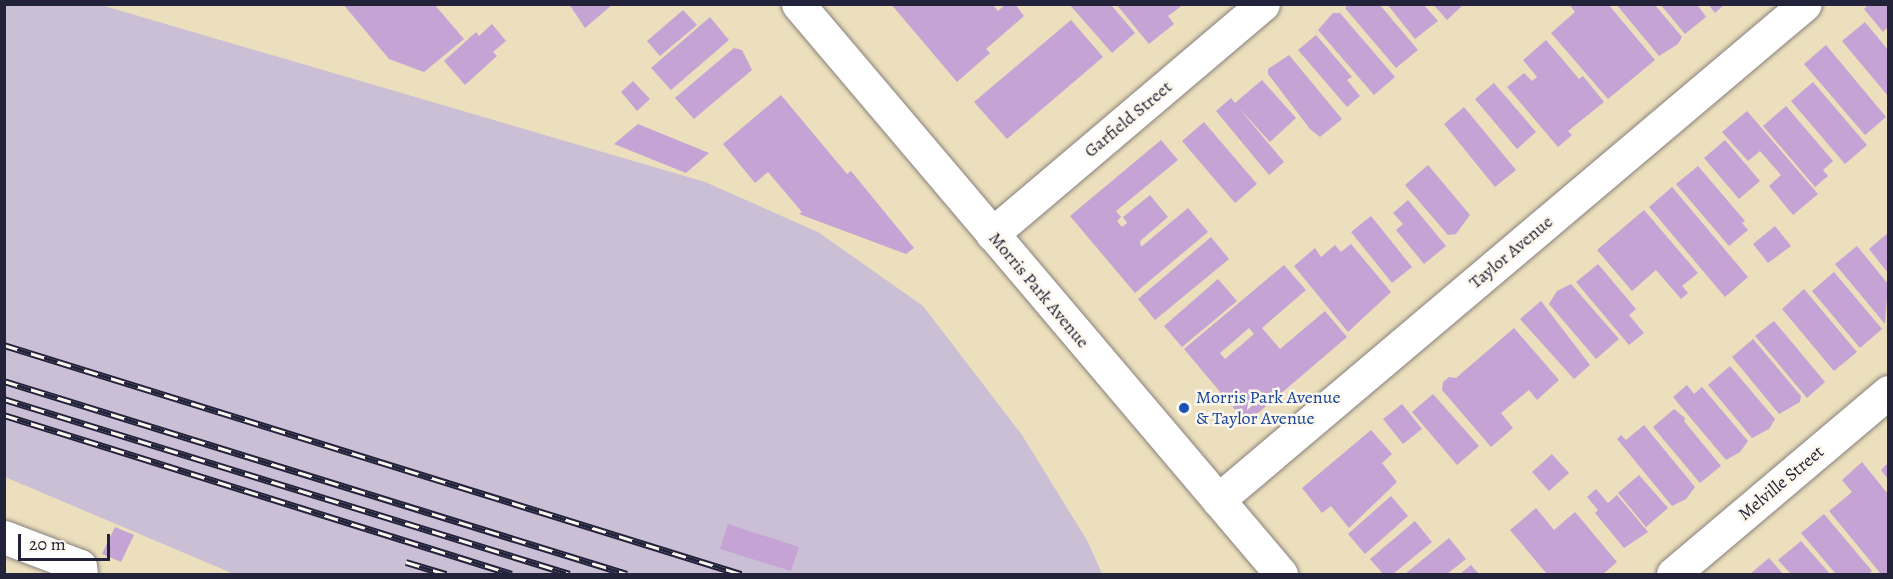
<!DOCTYPE html>
<style>
body{margin:0}
#map{position:relative;width:1893px;height:579px;overflow:hidden;background:#ecdfbd;font-family:Alegreya,serif}
div>[style]{position:absolute}
[style*='--x']{left:calc(var(--x)*1px);top:calc(var(--y)*1px);width:calc(var(--w)*1px);rotate:calc(var(--a)*1deg)}
.industrial>*{inset:0;background:#cbbfd5}
.building>*{inset:0;background:#c5a3d4}
.roads{filter:drop-shadow(0 0 2px #87807c) drop-shadow(0 0 2px #87807c)}
.minor>*{height:33px;margin:-16.5px;padding:0 16.5px;transform-origin:16.5px;border-radius:16.5px;background:#fff}
.major>*{height:33px;margin:-16.5px;padding:0 16.5px;transform-origin:16.5px;border-radius:16.5px;background:#fff}
.rail>*{height:7px;margin-top:-3.5px;transform-origin:0;background:repeating-linear-gradient(90deg,#fbf7ec 0 14px,#22223b 0 28px);box-sizing:border-box;border-block:2px solid #22223b}
.dots>*{width:16px;height:16px;translate:-50% -50%;box-sizing:border-box;border:3px solid #fbf7ec;border-radius:50%}
span{translate:-50% -50%;white-space:nowrap;text-align:center;line-height:1.15;-webkit-text-stroke:5px #fbf7ec;paint-order:stroke}
.street-label{font-size:18px;color:#22223b}
.transit-label{font-size:18px;color:#164399}
.left{translate:0 -50%;text-align:left}
.frame{position:absolute;inset:0;border:6px solid #22223b;pointer-events:none}
.scale{position:absolute;left:18px;top:534px;width:92px;height:27px;box-sizing:border-box;border:3px solid #22223b;border-top:0;padding-left:8px;font-size:18px;line-height:21px;white-space:nowrap;color:#22223b;-webkit-text-stroke:4px #fbf7ec;paint-order:stroke}
</style>
<div id="map">
<div class="industrial">
<div style="clip-path:polygon(5px 5px,101px 5px,705px 182px,818px 232px,923px 306px,1022px 435px,1088px 542px,1102px 574px,234px 574px,5px 477px)"></div>
</div>
<div class="building">
<div style="clip-path:polygon(343px 4px,434px 4px,464px 39px,424px 72px,389px 59px)"></div>
<div style="clip-path:polygon(569px 4px,613px 4px,585px 28px)"></div>
<div style="clip-path:polygon(891px 4px,992px 4px,998px 11px,1006px 4px,1015px 4px,1024px 16px,986px 49px,990px 53px,957px 82px)"></div>
<div style="clip-path:polygon(1116px 4px,1184px 4px,1168px 16px,1174px 24px,1149px 44px)"></div>
<div style="clip-path:polygon(1349px 4px,1379px 4px,1418px 50px,1396px 68px,1345px 8px)"></div>
<div style="clip-path:polygon(1387px 4px,1423px 4px,1438px 21px,1415px 39px)"></div>
<div style="clip-path:polygon(1433px 4px,1464px 4px,1447px 20px)"></div>
<div style="clip-path:polygon(1569px 4px,1608px 4px,1655px 60px,1608px 99px,1551px 33px,1575px 12px)"></div>
<div style="clip-path:polygon(1616px 4px,1654px 4px,1682px 37px,1678px 44px,1659px 56px)"></div>
<div style="clip-path:polygon(1660px 4px,1697px 4px,1706px 17px,1685px 34px)"></div>
<div style="clip-path:polygon(1708px 4px,1725px 4px,1715px 13px)"></div>
<div style="clip-path:polygon(1869px 4px,1888px 4px,1888px 27px,1883px 32px,1864px 9px)"></div>
<div style="clip-path:polygon(1070px 5px,1111px 5px,1135px 33px,1112px 53px)"></div>
<div style="clip-path:polygon(683px 10px,697px 25px,660px 56px,647px 41px)"></div>
<div style="clip-path:polygon(1333px 13px,1340px 13px,1395px 77px,1374px 95px,1318px 30px)"></div>
<div style="clip-path:polygon(710px 17px,729px 40px,671px 90px,651px 68px)"></div>
<div style="clip-path:polygon(1071px 20px,1103px 57px,1007px 139px,974px 102px)"></div>
<div style="clip-path:polygon(1865px 22px,1888px 50px,1888px 96px,1842px 41px)"></div>
<div style="clip-path:polygon(492px 24px,506px 41px,493px 52px,497px 56px,465px 85px,444px 61px,476px 32px,479px 36px)"></div>
<div style="clip-path:polygon(1316px 35px,1352px 77px,1347px 80px,1360px 96px,1347px 107px,1298px 50px)"></div>
<div style="clip-path:polygon(1546px 40px,1579px 79px,1583px 76px,1604px 102px,1568px 131px,1572px 135px,1558px 147px,1507px 87px,1524px 73px,1532px 81px,1537px 77px,1523px 60px)"></div>
<div style="clip-path:polygon(1826px 45px,1886px 117px,1865px 135px,1804px 64px)"></div>
<div style="clip-path:polygon(734px 48px,742px 50px,752px 70px,694px 119px,675px 98px)"></div>
<div style="clip-path:polygon(1289px 55px,1342px 119px,1320px 137px,1310px 129px,1268px 74px,1268px 69px)"></div>
<div style="clip-path:polygon(1262px 80px,1296px 118px,1270px 142px,1238px 107px,1284px 162px,1269px 175px,1216px 111px,1231px 98px,1235px 103px)"></div>
<div style="clip-path:polygon(633px 81px,650px 99px,637px 111px,621px 92px)"></div>
<div style="clip-path:polygon(1813px 82px,1867px 145px,1845px 164px,1791px 101px)"></div>
<div style="clip-path:polygon(1494px 83px,1536px 132px,1517px 149px,1475px 99px)"></div>
<div style="clip-path:polygon(781px 95px,847px 174px,851px 171px,914px 248px,906px 254px,799px 214px,802px 212px,768px 172px,755px 183px,723px 144px)"></div>
<div style="clip-path:polygon(1786px 106px,1833px 161px,1823px 170px,1828px 176px,1815px 187px,1763px 126px)"></div>
<div style="clip-path:polygon(1464px 107px,1516px 170px,1495px 187px,1444px 124px)"></div>
<div style="clip-path:polygon(1747px 111px,1818px 194px,1793px 215px,1769px 186px,1781px 175px,1760px 151px,1748px 161px,1722px 132px)"></div>
<div style="clip-path:polygon(1204px 122px,1257px 184px,1235px 203px,1182px 141px)"></div>
<div style="clip-path:polygon(638px 124px,709px 153px,686px 173px,614px 144px)"></div>
<div style="clip-path:polygon(1161px 140px,1178px 160px,1116px 211px,1121px 217px,1117px 221px,1122px 227px,1127px 223px,1123px 217px,1150px 195px,1168px 217px,1140px 241px,1141px 247px,1188px 208px,1208px 232px,1135px 293px,1070px 216px)"></div>
<div style="clip-path:polygon(1725px 140px,1760px 181px,1739px 199px,1704px 158px)"></div>
<div style="clip-path:polygon(1428px 165px,1470px 215px,1456px 234px,1448px 235px,1405px 185px)"></div>
<div style="clip-path:polygon(1698px 166px,1745px 221px,1742px 223px,1748px 230px,1729px 246px,1676px 184px)"></div>
<div style="clip-path:polygon(1672px 187px,1748px 277px,1725px 297px,1649px 207px)"></div>
<div style="clip-path:polygon(1408px 200px,1446px 246px,1424px 264px,1396px 230px,1403px 224px,1393px 213px)"></div>
<div style="clip-path:polygon(1644px 210px,1698px 273px,1682px 286px,1688px 293px,1681px 299px,1656px 270px,1632px 291px,1597px 250px)"></div>
<div style="clip-path:polygon(1371px 216px,1412px 267px,1392px 283px,1351px 232px)"></div>
<div style="clip-path:polygon(1775px 226px,1791px 246px,1768px 263px,1753px 244px)"></div>
<div style="clip-path:polygon(1888px 233px,1888px 273px,1869px 249px)"></div>
<div style="clip-path:polygon(1211px 237px,1229px 259px,1155px 320px,1138px 299px)"></div>
<div style="clip-path:polygon(1351px 244px,1391px 292px,1348px 332px,1294px 266px,1315px 248px,1321px 257px,1335px 245px,1341px 252px)"></div>
<div style="clip-path:polygon(1857px 246px,1888px 284px,1885px 324px,1835px 264px)"></div>
<div style="clip-path:polygon(1598px 264px,1636px 309px,1629px 315px,1644px 333px,1629px 345px,1576px 282px)"></div>
<div style="clip-path:polygon(evenodd,1284px 265px,1306px 290px,1262px 328px,1280px 349px,1325px 311px,1347px 337px,1251px 419px,1242px 418px,1184px 349px,1284px 265px,1249px 328px,1254px 334px,1225px 359px,1220px 353px,1249px 328px)"></div>
<div style="clip-path:polygon(1834px 272px,1882px 329px,1860px 348px,1812px 291px)"></div>
<div style="clip-path:polygon(1218px 279px,1237px 301px,1182px 347px,1164px 326px)"></div>
<div style="clip-path:polygon(1571px 284px,1619px 339px,1596px 359px,1549px 304px,1557px 291px)"></div>
<div style="clip-path:polygon(1804px 289px,1857px 352px,1834px 371px,1782px 309px)"></div>
<div style="clip-path:polygon(1541px 301px,1590px 365px,1574px 379px,1520px 319px)"></div>
<div style="clip-path:polygon(1774px 321px,1825px 382px,1807px 398px,1755px 336px)"></div>
<div style="clip-path:polygon(1514px 328px,1559px 380px,1537px 400px,1529px 390px,1501px 413px,1513px 428px,1491px 447px,1442px 390px,1443px 382px,1449px 377px,1456px 378px)"></div>
<div style="clip-path:polygon(1753px 339px,1801px 396px,1800px 402px,1779px 414px,1732px 357px)"></div>
<div style="clip-path:polygon(1730px 366px,1775px 419px,1769px 429px,1752px 438px,1708px 385px)"></div>
<div style="clip-path:polygon(1687px 385px,1694px 394px,1702px 387px,1748px 441px,1740px 452px,1726px 460px,1673px 397px)"></div>
<div style="clip-path:polygon(1433px 394px,1479px 446px,1457px 465px,1412px 412px)"></div>
<div style="clip-path:polygon(1402px 404px,1422px 429px,1403px 444px,1383px 419px)"></div>
<div style="clip-path:polygon(1674px 409px,1685px 418px,1684px 421px,1721px 466px,1700px 483px,1653px 427px)"></div>
<div style="clip-path:polygon(1644px 425px,1695px 487px,1686px 499px,1672px 506px,1617px 439px,1621px 435px,1626px 440px)"></div>
<div style="clip-path:polygon(1371px 430px,1392px 454px,1382px 463px,1397px 482px,1349px 528px,1331px 506px,1322px 513px,1302px 488px)"></div>
<div style="clip-path:polygon(1552px 454px,1569px 473px,1549px 491px,1532px 472px)"></div>
<div style="clip-path:polygon(1862px 462px,1888px 494px,1887px 574px,1881px 574px,1829px 511px,1852px 492px,1842px 480px)"></div>
<div style="clip-path:polygon(1888px 463px,1888px 479px,1881px 470px)"></div>
<div style="clip-path:polygon(1639px 475px,1668px 508px,1646px 527px,1618px 493px)"></div>
<div style="clip-path:polygon(1596px 489px,1608px 503px,1617px 495px,1648px 532px,1624px 548px,1595px 513px,1598px 510px,1587px 497px)"></div>
<div style="clip-path:polygon(1391px 496px,1408px 516px,1365px 554px,1348px 534px)"></div>
<div style="clip-path:polygon(1536px 508px,1554px 530px,1575px 512px,1617px 562px,1603px 574px,1547px 574px,1510px 530px)"></div>
<div style="clip-path:polygon(1824px 514px,1872px 571px,1868px 574px,1836px 574px,1801px 533px)"></div>
<div style="clip-path:polygon(1415px 521px,1432px 542px,1393px 574px,1383px 574px,1370px 559px)"></div>
<div style="clip-path:polygon(728px 524px,799px 547px,791px 571px,720px 549px)"></div>
<div style="clip-path:polygon(115px 527px,134px 535px,121px 562px,102px 554px)"></div>
<div style="clip-path:polygon(1449px 538px,1466px 559px,1447px 574px,1405px 574px)"></div>
<div style="clip-path:polygon(1801px 541px,1830px 574px,1791px 574px,1778px 560px)"></div>
<div style="clip-path:polygon(1769px 558px,1783px 574px,1750px 574px)"></div>
<div style="clip-path:polygon(1471px 565px,1479px 574px,1460px 574px)"></div>
</div>
<div class="roads">
<div class="minor">
<div style="--x:992;--y:234;--w:355;--a:-40.3"></div>
<div style="--x:1218;--y:500;--w:768;--a:-40.2"></div>
<div style="--x:4;--y:537;--w:81;--a:20.9"></div>
<div style="--x:80;--y:566;--w:8;--a:83"></div>
<div style="--x:1673;--y:574;--w:282;--a:-40.2"></div>
</div>
<div class="major">
<div style="--x:798;--y:4;--w:747;--a:49.72"></div>
</div>
</div>
<div class="rail">
<div style="--x:4;--y:345;--w:772;--a:17.26"></div>
<div style="--x:4;--y:381;--w:652;--a:17.21"></div>
<div style="--x:4;--y:399;--w:592;--a:17.18"></div>
<div style="--x:4;--y:415;--w:532;--a:17.38"></div>
<div style="--x:406;--y:562;--w:42;--a:16.7"></div>
</div>
<div class="dots">
<div style="left:1184px;top:408px;background:#1a4fb4"></div>
</div>
<div class="street-label">
<span style="left:1128px;top:119px;rotate:-40deg">Garfield Street</span>
<span style="left:1511px;top:252px;rotate:-40deg">Taylor Avenue</span>
<span style="left:1039px;top:290px;rotate:50deg">Morris Park Avenue</span>
<span style="left:1781px;top:483px;rotate:-40deg">Melville Street</span>
</div>
<div class="transit-label">
<span class="left" style="left:1196px;top:408px">Morris Park Avenue<br>&amp; Taylor Avenue</span>
</div>
<div class="frame"></div>
<div class="scale">20 m</div>
</div>
